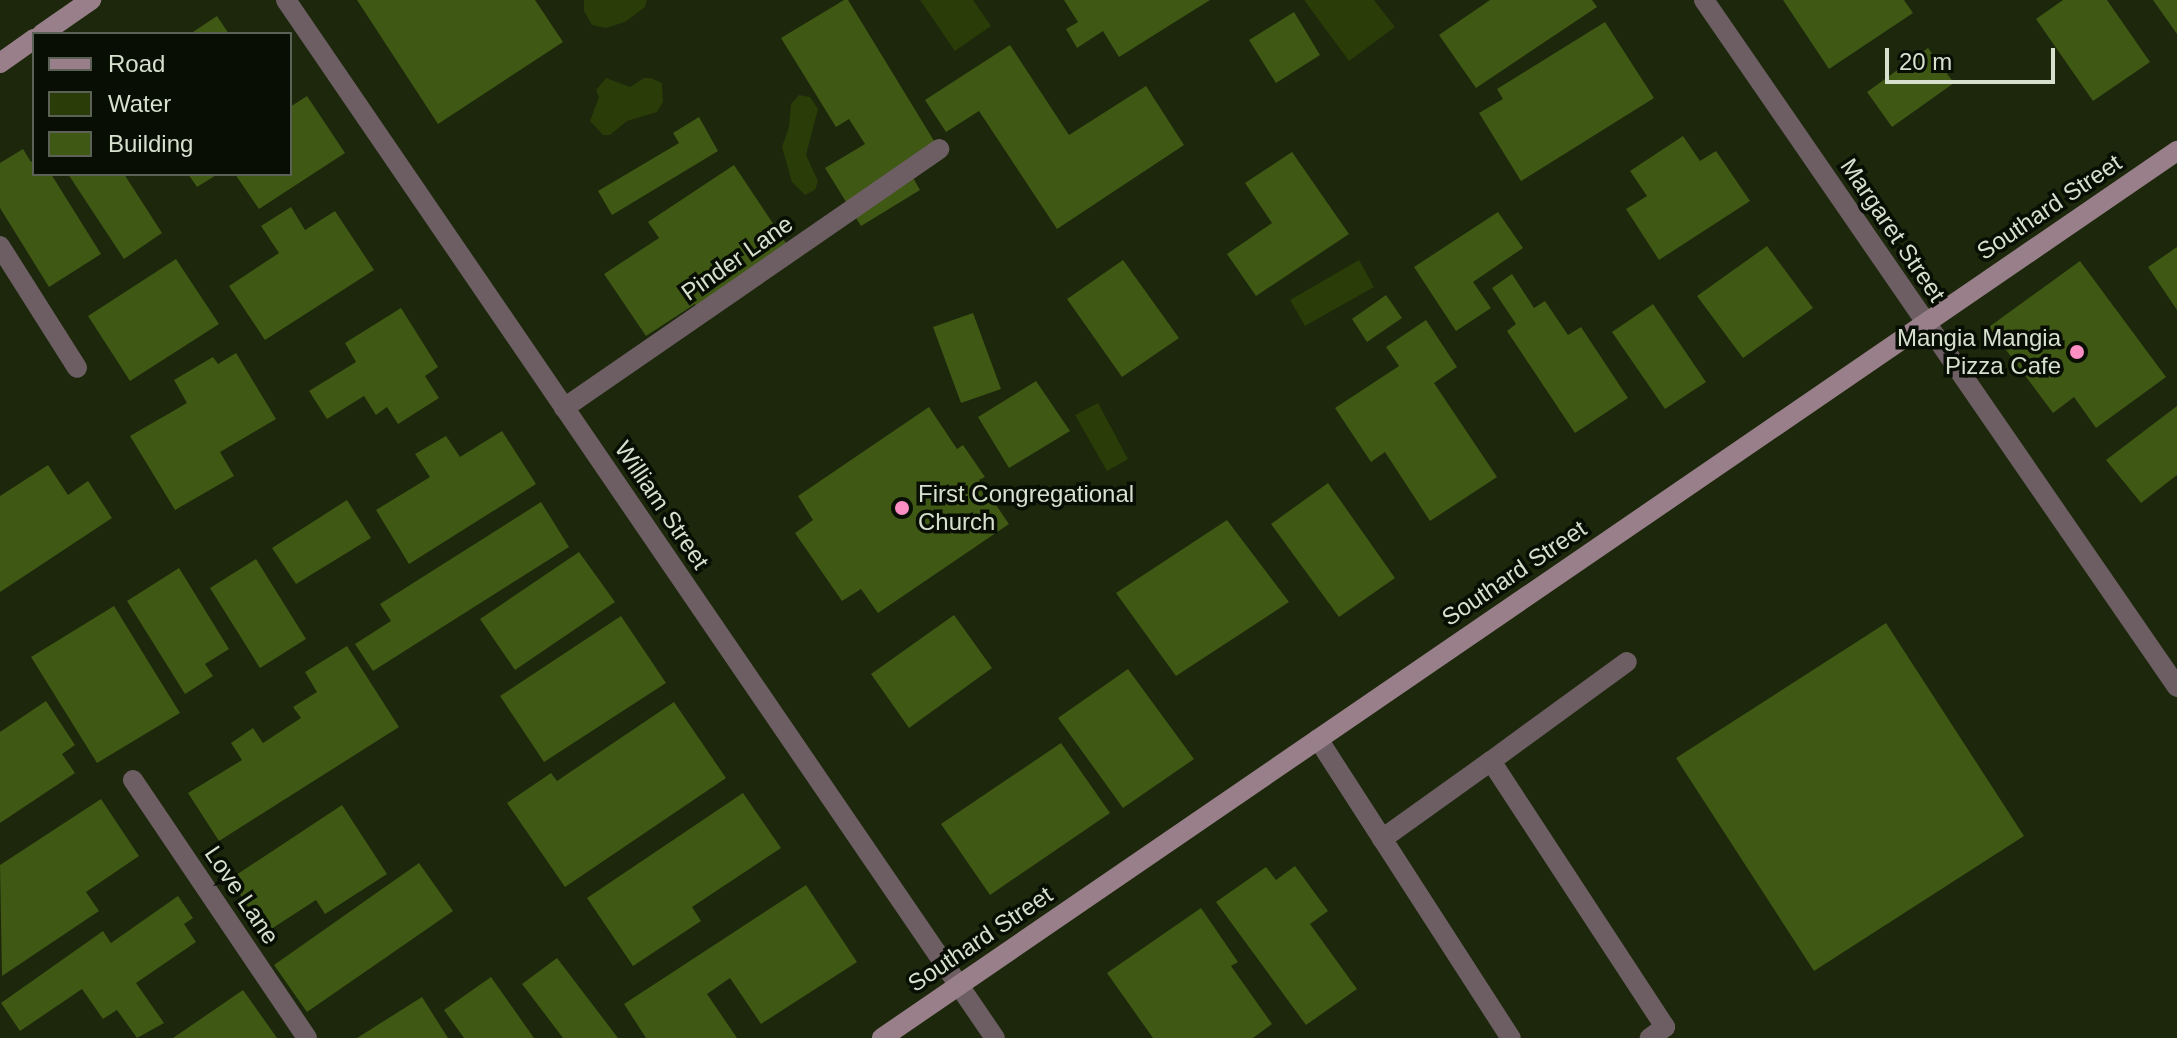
<!DOCTYPE html>
<style>
body{margin:0}
#map{position:relative;width:2177px;height:1038px;overflow:hidden;background:#1c270b;font-family:Arial,sans-serif}
div>[style]{position:absolute}
[style*='--x']{left:calc(var(--x)*1px);top:calc(var(--y)*1px);width:calc(var(--w)*1px);rotate:calc(var(--a)*1deg)}
.water>*{inset:0;background:#2a3c08}
.building>*{inset:0;background:#3f5814}
.lane>*{height:20px;margin:-10px;padding:0 10px;transform-origin:10px;border-radius:10px;background:#6d5e64}
.street>*{height:20px;margin:-10px;padding:0 10px;transform-origin:10px;border-radius:10px;background:#6d5e64}
.secondary>*{height:20px;margin:-10px;padding:0 10px;transform-origin:10px;border-radius:10px;background:#987f8a}
.dots>*{width:22px;height:22px;translate:-50% -50%;box-sizing:border-box;border:4px solid #090e04;border-radius:50%}
span{translate:-50% -50%;white-space:nowrap;text-align:center;line-height:1.15;-webkit-text-stroke:7px #090e04;paint-order:stroke}
.street-label{font-size:24px;color:#d7dfce}
.poi-label{font-size:24px;color:#d7dfce}
.right{translate:-100% -50%;text-align:right}
.left{translate:0 -50%;text-align:left}
.legend{position:absolute;left:32px;top:32px;width:260px;height:144px;box-sizing:border-box;background:#090e04;border:2px solid #5b6255;margin:0;padding:10px 14px;list-style:none;font-size:24px;color:#d7dfce}
.legend li{display:flex;align-items:center;gap:16px;height:40px}
.legend b{width:40px;border:2px solid #5b6255}
.scale{position:absolute;left:1885px;top:48px;width:170px;height:36px;box-sizing:border-box;border:4px solid #d7dfce;border-top:0;padding-left:10px;font-size:24px;line-height:28px;white-space:nowrap;color:#d7dfce;-webkit-text-stroke:6px #090e04;paint-order:stroke}
</style>
<div id="map">
<div class="water">
<div style="clip-path:polygon(584px 0,647px 0,645px 7px,625px 22px,606px 28px,592px 25px,584px 11px)"></div>
<div style="clip-path:polygon(920px 0,973px 0,991px 26px,955px 51px)"></div>
<div style="clip-path:polygon(1304px 0,1374px 0,1395px 27px,1349px 61px)"></div>
<div style="clip-path:polygon(606px 78px,630px 87px,644px 78px,651px 78px,662px 83px,663px 102px,657px 112px,627px 121px,610px 135px,603px 135px,590px 121px,599px 97px,596px 90px)"></div>
<div style="clip-path:polygon(799px 95px,810px 97px,818px 109px,806px 155px,818px 181px,815px 190px,805px 195px,792px 182px,782px 147px,789px 127px,791px 104px)"></div>
<div style="clip-path:polygon(1359px 260px,1374px 287px,1305px 326px,1290px 300px)"></div>
<div style="clip-path:polygon(1098px 403px,1128px 459px,1107px 471px,1075px 415px)"></div>
</div>
<div class="building">
<div style="clip-path:polygon(357px 0,535px 0,563px 42px,438px 124px)"></div>
<div style="clip-path:polygon(844px 0,848px 0,939px 149px,908px 169px,920px 190px,861px 226px,825px 168px,865px 144px,849px 119px,836px 127px,781px 38px)"></div>
<div style="clip-path:polygon(1064px 0,1210px 0,1119px 57px,1103px 31px,1077px 48px,1066px 29px,1078px 22px)"></div>
<div style="clip-path:polygon(1490px 0,1592px 0,1597px 7px,1476px 88px,1439px 35px)"></div>
<div style="clip-path:polygon(1783px 0,1904px 0,1913px 13px,1829px 69px)"></div>
<div style="clip-path:polygon(2063px 0,2107px 0,2150px 62px,2093px 101px,2036px 19px)"></div>
<div style="clip-path:polygon(2153px 0,2177px 0,2177px 34px)"></div>
<div style="clip-path:polygon(1294px 12px,1320px 55px,1276px 83px,1249px 40px)"></div>
<div style="clip-path:polygon(217px 16px,229px 34px,190px 34px)"></div>
<div style="clip-path:polygon(1605px 22px,1654px 98px,1521px 181px,1479px 113px,1503px 99px,1497px 89px)"></div>
<div style="clip-path:polygon(1010px 45px,1069px 135px,1146px 86px,1184px 145px,1057px 229px,979px 111px,946px 132px,925px 100px)"></div>
<div style="clip-path:polygon(1928px 48px,1954px 83px,1892px 127px,1867px 92px)"></div>
<div style="clip-path:polygon(307px 96px,345px 153px,259px 209px,235px 174px,290px 174px,290px 107px)"></div>
<div style="clip-path:polygon(699px 117px,718px 151px,612px 215px,598px 191px,679px 143px,673px 133px)"></div>
<div style="clip-path:polygon(1683px 136px,1700px 161px,1716px 151px,1750px 201px,1659px 260px,1626px 209px,1647px 196px,1630px 171px)"></div>
<div style="clip-path:polygon(23px 149px,31px 162px,34px 160px,34px 174px,51px 174px,101px 254px,49px 287px,0 208px,0 163px)"></div>
<div style="clip-path:polygon(1292px 152px,1349px 234px,1256px 296px,1227px 254px,1272px 223px,1245px 183px)"></div>
<div style="clip-path:polygon(734px 165px,794px 255px,702px 315px,695px 304px,646px 336px,604px 274px,659px 238px,648px 222px)"></div>
<div style="clip-path:polygon(68px 174px,124px 174px,162px 233px,124px 259px)"></div>
<div style="clip-path:polygon(188px 174px,218px 174px,197px 187px)"></div>
<div style="clip-path:polygon(291px 207px,305px 230px,335px 211px,374px 270px,265px 340px,229px 286px,279px 253px,261px 226px)"></div>
<div style="clip-path:polygon(1498px 212px,1523px 248px,1473px 282px,1491px 308px,1456px 331px,1414px 267px)"></div>
<div style="clip-path:polygon(1767px 246px,1813px 308px,1743px 358px,1697px 296px)"></div>
<div style="clip-path:polygon(2177px 247px,2177px 310px,2148px 267px)"></div>
<div style="clip-path:polygon(176px 259px,219px 324px,130px 381px,88px 316px)"></div>
<div style="clip-path:polygon(1123px 260px,1179px 338px,1122px 377px,1067px 299px)"></div>
<div style="clip-path:polygon(2080px 261px,2166px 377px,2096px 428px,2074px 397px,2053px 413px,1989px 327px)"></div>
<div style="clip-path:polygon(1512px 274px,1534px 308px,1545px 301px,1568px 335px,1581px 327px,1628px 398px,1575px 433px,1507px 331px,1516px 324px,1492px 288px)"></div>
<div style="clip-path:polygon(1386px 295px,1402px 318px,1367px 342px,1352px 319px)"></div>
<div style="clip-path:polygon(1653px 304px,1706px 382px,1665px 409px,1612px 332px)"></div>
<div style="clip-path:polygon(401px 308px,438px 367px,425px 376px,439px 398px,398px 424px,387px 407px,376px 415px,364px 396px,327px 419px,309px 391px,356px 362px,345px 343px)"></div>
<div style="clip-path:polygon(973px 313px,1001px 389px,961px 403px,933px 327px)"></div>
<div style="clip-path:polygon(1426px 320px,1457px 367px,1434px 383px,1497px 477px,1430px 521px,1385px 452px,1371px 462px,1335px 408px,1399px 366px,1386px 347px)"></div>
<div style="clip-path:polygon(236px 353px,276px 419px,220px 452px,234px 476px,175px 510px,130px 436px,187px 403px,174px 380px,213px 357px,218px 364px)"></div>
<div style="clip-path:polygon(1036px 381px,1070px 431px,1009px 468px,978px 417px)"></div>
<div style="clip-path:polygon(2177px 406px,2177px 475px,2141px 503px,2106px 460px)"></div>
<div style="clip-path:polygon(929px 407px,957px 449px,963px 445px,985px 477px,979px 480px,1009px 524px,878px 613px,861px 589px,842px 601px,795px 533px,813px 520px,798px 496px)"></div>
<div style="clip-path:polygon(502px 431px,536px 484px,409px 564px,376px 510px,430px 477px,415px 454px,446px 436px,460px 457px)"></div>
<div style="clip-path:polygon(48px 465px,68px 495px,88px 481px,112px 518px,0 592px,0 496px)"></div>
<div style="clip-path:polygon(1328px 483px,1395px 578px,1339px 617px,1271px 524px)"></div>
<div style="clip-path:polygon(347px 500px,371px 538px,296px 584px,272px 548px)"></div>
<div style="clip-path:polygon(541px 502px,569px 547px,373px 671px,355px 644px,391px 621px,380px 604px)"></div>
<div style="clip-path:polygon(1227px 520px,1289px 602px,1176px 676px,1116px 593px)"></div>
<div style="clip-path:polygon(579px 552px,615px 602px,515px 670px,480px 619px)"></div>
<div style="clip-path:polygon(256px 559px,306px 639px,260px 668px,210px 588px)"></div>
<div style="clip-path:polygon(179px 568px,229px 649px,205px 664px,213px 676px,185px 694px,127px 601px)"></div>
<div style="clip-path:polygon(114px 606px,180px 713px,97px 763px,31px 657px)"></div>
<div style="clip-path:polygon(954px 615px,992px 668px,909px 728px,871px 674px)"></div>
<div style="clip-path:polygon(621px 616px,666px 683px,544px 762px,500px 696px)"></div>
<div style="clip-path:polygon(1886px 623px,2024px 836px,1814px 971px,1676px 758px)"></div>
<div style="clip-path:polygon(347px 646px,399px 727px,219px 841px,188px 793px,242px 760px,231px 743px,253px 728px,263px 743px,301px 718px,293px 707px,317px 692px,305px 672px)"></div>
<div style="clip-path:polygon(1128px 669px,1194px 759px,1123px 808px,1058px 718px)"></div>
<div style="clip-path:polygon(46px 701px,75px 745px,62px 754px,75px 773px,0 823px,0 732px)"></div>
<div style="clip-path:polygon(674px 702px,726px 778px,565px 887px,507px 803px,551px 773px,557px 781px)"></div>
<div style="clip-path:polygon(1061px 743px,1110px 813px,990px 895px,941px 824px)"></div>
<div style="clip-path:polygon(743px 793px,781px 848px,692px 907px,701px 921px,633px 966px,587px 898px)"></div>
<div style="clip-path:polygon(101px 799px,139px 856px,86px 892px,99px 911px,2px 976px,0 865px)"></div>
<div style="clip-path:polygon(342px 805px,387px 874px,325px 914px,316px 900px,265px 933px,230px 879px)"></div>
<div style="clip-path:polygon(419px 863px,453px 911px,307px 1012px,274px 965px)"></div>
<div style="clip-path:polygon(1295px 866px,1328px 911px,1310px 924px,1357px 989px,1306px 1025px,1216px 902px,1266px 867px,1276px 880px)"></div>
<div style="clip-path:polygon(806px 885px,857px 962px,761px 1024px,730px 978px,707px 994px,737px 1038px,646px 1038px,624px 1004px)"></div>
<div style="clip-path:polygon(178px 896px,193px 918px,184px 924px,196px 942px,136px 983px,164px 1023px,137px 1038px,117px 1010px,103px 1019px,82px 989px,20px 1031px,1px 1003px,103px 931px,111px 943px)"></div>
<div style="clip-path:polygon(1201px 908px,1238px 962px,1231px 966px,1272px 1024px,1253px 1038px,1153px 1038px,1107px 973px)"></div>
<div style="clip-path:polygon(557px 958px,618px 1038px,563px 1038px,522px 984px)"></div>
<div style="clip-path:polygon(491px 977px,534px 1038px,464px 1038px,444px 1010px)"></div>
<div style="clip-path:polygon(243px 990px,277px 1038px,173px 1038px)"></div>
<div style="clip-path:polygon(422px 997px,448px 1038px,357px 1038px)"></div>
</div>
<div class="lane">
<div style="--x:0;--y:246;--w:144;--a:57.7"></div>
<div style="--x:564;--y:408;--w:456;--a:-34.6"></div>
<div style="--x:1318;--y:739;--w:356;--a:57.2"></div>
<div style="--x:1491;--y:761;--w:168;--a:-36.1"></div>
<div style="--x:133;--y:780;--w:311;--a:56"></div>
<div style="--x:1382;--y:839;--w:134;--a:-35.6"></div>
<div style="--x:1491;--y:761;--w:318;--a:56.8"></div>
<div style="--x:1665;--y:1027;--w:19;--a:144"></div>
</div>
<div class="street">
<div style="--x:286;--y:0;--w:1257;--a:55.67"></div>
<div style="--x:1704;--y:0;--w:834;--a:55.45"></div>
</div>
<div class="secondary">
<div style="--x:42;--y:34;--w:60;--a:-34.8"></div>
<div style="--x:0;--y:63;--w:42;--a:-35.2"></div>
<div style="--x:882;--y:1038;--w:1570;--a:-34.41"></div>
</div>
<div class="dots">
<div style="left:2077px;top:352px;background:#fb8fc3"></div>
<div style="left:902px;top:508px;background:#fb8fc3"></div>
</div>
<div class="street-label">
<span style="left:2049px;top:207px;rotate:-34deg">Southard Street</span>
<span style="left:1893px;top:230px;rotate:56deg">Margaret Street</span>
<span style="left:737px;top:258px;rotate:-35deg">Pinder Lane</span>
<span style="left:662px;top:505px;rotate:56deg">William Street</span>
<span style="left:1514px;top:573px;rotate:-34deg">Southard Street</span>
<span style="left:242px;top:895px;rotate:56deg">Love Lane</span>
<span style="left:980px;top:939px;rotate:-34deg">Southard Street</span>
</div>
<div class="poi-label">
<span class="right" style="left:2061px;top:352px">Mangia Mangia<br>Pizza Cafe</span>
<span class="left" style="left:918px;top:508px">First Congregational<br>Church</span>
</div>
<ul class="legend">
<li><b style="height:10px;background:#987f8a"></b>Road</li>
<li><b style="height:22px;background:#2a3c08"></b>Water</li>
<li><b style="height:22px;background:#3f5814"></b>Building</li>
</ul>
<div class="scale">20 m</div>
</div>
